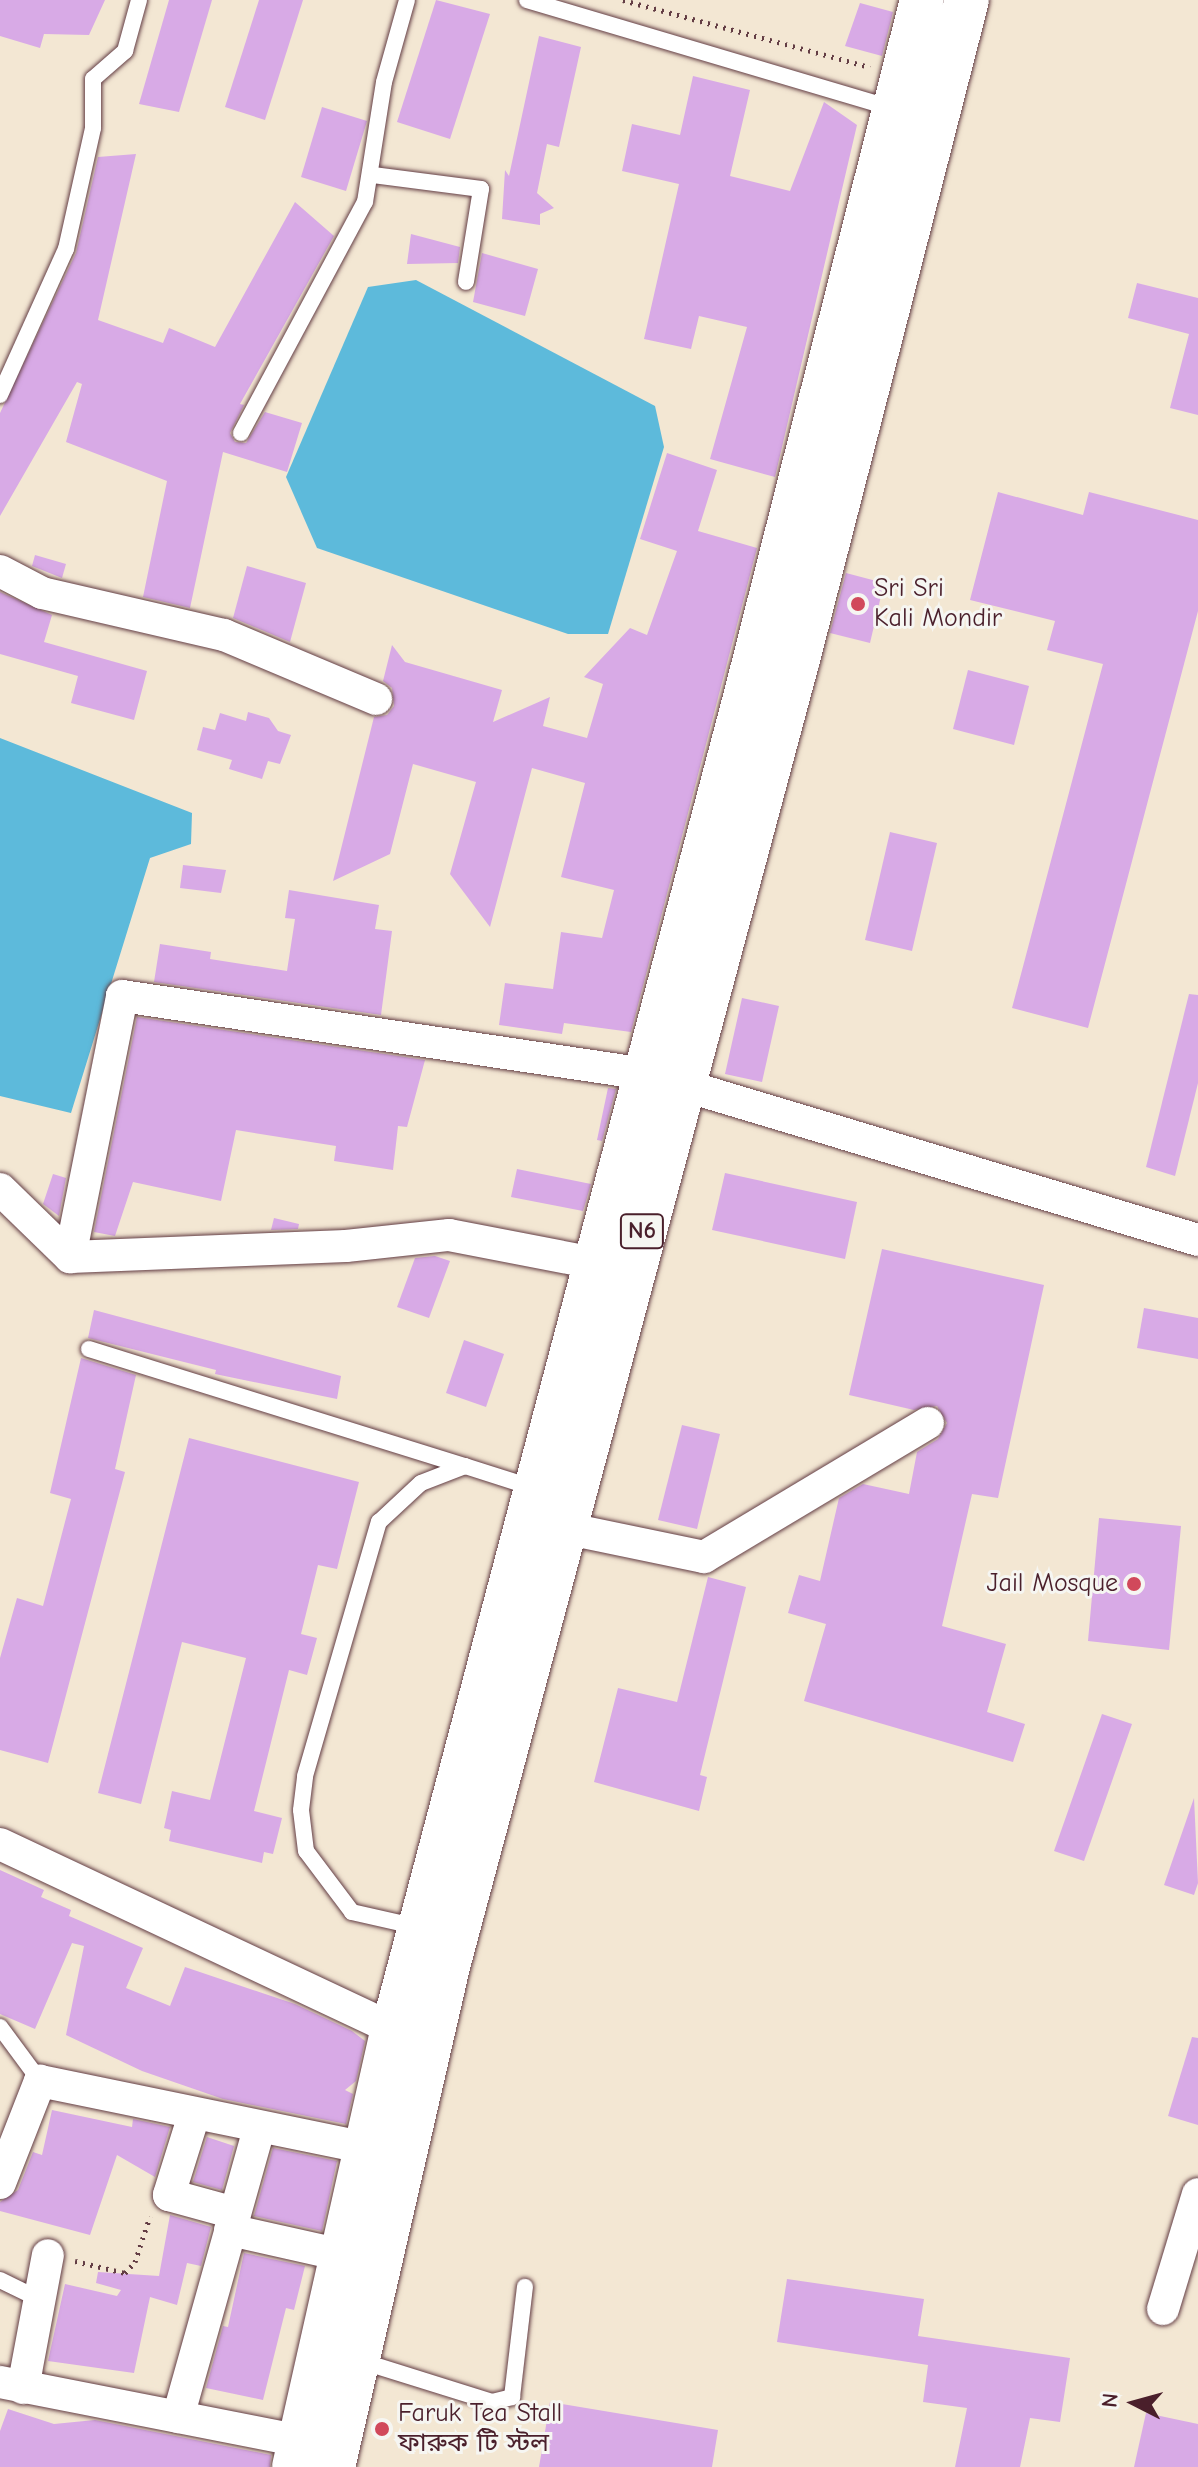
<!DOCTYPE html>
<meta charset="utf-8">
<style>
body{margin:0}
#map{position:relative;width:1198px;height:2467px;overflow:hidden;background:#f3e7d3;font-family:"Comic Neue","Noto Sans Bengali",sans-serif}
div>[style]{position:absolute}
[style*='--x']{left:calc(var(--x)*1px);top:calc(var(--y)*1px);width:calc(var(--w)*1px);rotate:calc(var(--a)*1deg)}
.water>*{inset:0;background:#5dbadb}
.building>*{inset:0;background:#d8aae6}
.path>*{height:5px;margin-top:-2.5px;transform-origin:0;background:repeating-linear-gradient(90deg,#633d44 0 2px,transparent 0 8px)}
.roads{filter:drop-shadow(0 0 2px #633d44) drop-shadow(0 0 2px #633d44)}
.service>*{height:16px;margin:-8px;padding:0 8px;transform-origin:8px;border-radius:8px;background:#fff}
.minor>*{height:32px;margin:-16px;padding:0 16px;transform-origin:16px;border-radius:16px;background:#fff}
.trunk>*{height:44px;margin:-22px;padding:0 22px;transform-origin:22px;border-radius:22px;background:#fff}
.dots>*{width:22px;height:22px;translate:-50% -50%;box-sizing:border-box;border:4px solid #f6f6f2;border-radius:50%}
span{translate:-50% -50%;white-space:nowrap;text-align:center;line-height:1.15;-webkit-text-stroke:6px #f6f6f2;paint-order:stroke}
.shield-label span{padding:2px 6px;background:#f6f6f2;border:2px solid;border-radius:6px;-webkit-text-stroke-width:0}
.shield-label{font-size:24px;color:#4a1f2b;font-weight:700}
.poi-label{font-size:26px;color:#4a1f2b}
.left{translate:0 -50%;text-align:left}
.right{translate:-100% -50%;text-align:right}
.north{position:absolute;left:1094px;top:2363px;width:80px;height:80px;-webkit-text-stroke:6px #f6f6f2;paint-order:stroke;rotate:276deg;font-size:22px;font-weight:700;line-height:32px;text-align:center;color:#4a1f2b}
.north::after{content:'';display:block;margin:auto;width:28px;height:36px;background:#4a1f2b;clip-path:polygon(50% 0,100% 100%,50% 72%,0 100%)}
</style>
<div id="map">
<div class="water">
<div style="clip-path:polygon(416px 280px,655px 406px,664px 447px,608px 634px,568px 634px,317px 548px,286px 477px,368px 287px)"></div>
<div style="clip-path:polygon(0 738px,192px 813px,191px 844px,150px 858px,71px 1113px,0 1096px)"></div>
</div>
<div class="building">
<div style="clip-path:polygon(0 0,105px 0,89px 35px,44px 34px,40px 48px,0 36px)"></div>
<div style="clip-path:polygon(169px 0,212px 0,179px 112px,139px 104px)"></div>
<div style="clip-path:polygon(259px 0,303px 0,265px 120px,225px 107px)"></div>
<div style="clip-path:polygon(436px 0,490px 14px,450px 139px,397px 122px)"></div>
<div style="clip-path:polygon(860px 3px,893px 12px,882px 56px,845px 46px)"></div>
<div style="clip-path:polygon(539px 36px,581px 47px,559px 147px,547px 144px,537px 193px,554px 208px,540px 214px,540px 225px,502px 219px,505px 170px,509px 176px)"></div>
<div style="clip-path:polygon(693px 76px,750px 90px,730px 176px,790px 191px,824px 102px,857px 125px,775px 477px,710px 459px,747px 327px,699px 316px,691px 349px,644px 339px,679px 184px,622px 171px,632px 124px,680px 135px)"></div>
<div style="clip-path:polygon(322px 107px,367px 121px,346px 191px,301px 177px)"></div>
<div style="clip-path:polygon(136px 154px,98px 320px,163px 343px,169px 328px,215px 347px,295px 202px,334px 236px,240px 404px,244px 405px,230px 433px,235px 442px,246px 443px,265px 412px,302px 423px,287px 472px,223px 452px,190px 608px,143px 597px,167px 481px,66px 442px,82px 384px,77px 382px,0 516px,0 413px,76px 253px,98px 157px)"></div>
<div style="clip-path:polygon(411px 234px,460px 247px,458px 263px,407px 264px)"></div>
<div style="clip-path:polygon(482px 253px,538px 269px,525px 316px,473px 302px)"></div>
<div style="clip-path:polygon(1137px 283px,1198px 298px,1198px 415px,1170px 408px,1189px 334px,1128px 318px)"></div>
<div style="clip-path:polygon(667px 453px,717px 470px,698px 531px,757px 548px,631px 1032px,564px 1023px,562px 1034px,499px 1025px,505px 983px,553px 989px,561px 932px,602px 938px,614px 890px,561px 877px,585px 783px,532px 768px,490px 927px,450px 874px,476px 782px,413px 764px,390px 854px,333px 881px,374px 717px,387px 715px,394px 706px,392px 688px,383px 681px,392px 645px,405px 662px,502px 690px,493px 722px,550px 697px,543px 726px,587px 738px,603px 684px,584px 677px,630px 628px,647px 635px,677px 551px,640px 539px)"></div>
<div style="clip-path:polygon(998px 492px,1083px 515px,1089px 492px,1198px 520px,1198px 611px,1088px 1028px,1012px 1008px,1103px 664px,1047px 650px,1055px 621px,970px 600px)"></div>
<div style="clip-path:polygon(35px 555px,66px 564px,62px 578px,32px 566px)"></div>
<div style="clip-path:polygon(247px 566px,306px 583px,290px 642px,233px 618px)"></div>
<div style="clip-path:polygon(846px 573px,884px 583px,870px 643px,830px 633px)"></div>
<div style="clip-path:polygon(0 592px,52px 615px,44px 642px,147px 671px,134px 720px,71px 703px,78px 676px,0 654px)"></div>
<div style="clip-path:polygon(968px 670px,1029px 686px,1014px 745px,953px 729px)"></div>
<div style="clip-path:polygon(248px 712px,269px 718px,278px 731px,291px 735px,280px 764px,268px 761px,262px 779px,229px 769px,232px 760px,197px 750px,203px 727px,215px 730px,220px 713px,246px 721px)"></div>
<div style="clip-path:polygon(890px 832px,937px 843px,912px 951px,865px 940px)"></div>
<div style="clip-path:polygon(183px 865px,226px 870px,221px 893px,180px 888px)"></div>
<div style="clip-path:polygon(289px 890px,379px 905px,375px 929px,392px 931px,381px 1015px,154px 982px,160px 944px,211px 952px,210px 959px,287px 971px,295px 919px,285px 918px)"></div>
<div style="clip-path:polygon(1189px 994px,1198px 995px,1198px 1083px,1175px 1176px,1146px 1167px)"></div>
<div style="clip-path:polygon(742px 998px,779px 1006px,762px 1082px,725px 1074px)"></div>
<div style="clip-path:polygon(137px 1017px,425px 1060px,407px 1127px,398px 1126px,393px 1170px,334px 1161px,336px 1146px,236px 1130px,221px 1201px,133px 1182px,115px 1236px,94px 1232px)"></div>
<div style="clip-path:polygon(608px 1088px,616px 1089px,602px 1141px,597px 1140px)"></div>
<div style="clip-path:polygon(517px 1169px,591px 1184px,583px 1211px,511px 1197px)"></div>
<div style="clip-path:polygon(725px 1173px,857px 1202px,845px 1259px,712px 1230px)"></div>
<div style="clip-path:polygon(53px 1174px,66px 1178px,59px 1216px,43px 1204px)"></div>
<div style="clip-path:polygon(274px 1218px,299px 1224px,298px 1229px,271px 1230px)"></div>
<div style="clip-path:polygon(882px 1249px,1044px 1285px,998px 1498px,972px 1494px,942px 1626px,1006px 1644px,987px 1712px,1025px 1724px,1013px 1762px,804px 1701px,826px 1624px,788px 1613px,799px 1575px,820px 1581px,839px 1498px,863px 1484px,909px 1494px,917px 1452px,938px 1439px,947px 1423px,937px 1406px,914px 1410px,849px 1395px)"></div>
<div style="clip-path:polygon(435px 1256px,450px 1261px,429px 1318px,397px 1307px,415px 1258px)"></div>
<div style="clip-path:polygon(1144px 1308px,1198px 1318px,1198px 1359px,1137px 1348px)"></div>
<div style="clip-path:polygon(94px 1310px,341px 1376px,337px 1399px,215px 1374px,216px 1370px,88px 1338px)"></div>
<div style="clip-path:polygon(464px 1340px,504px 1354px,486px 1407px,446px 1393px)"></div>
<div style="clip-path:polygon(81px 1358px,136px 1375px,115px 1469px,125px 1472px,48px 1763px,0 1750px,0 1658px,17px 1598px,43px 1606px,71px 1499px,50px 1493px)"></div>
<div style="clip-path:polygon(682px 1425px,720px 1434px,697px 1529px,658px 1520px)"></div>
<div style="clip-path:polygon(189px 1438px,359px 1482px,337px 1569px,318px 1565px,301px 1634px,317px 1638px,307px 1675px,289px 1670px,254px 1811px,282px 1818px,273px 1854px,264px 1852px,262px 1863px,169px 1841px,171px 1830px,164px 1828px,172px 1791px,210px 1800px,246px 1658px,182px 1642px,141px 1804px,98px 1793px)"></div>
<div style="clip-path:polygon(1099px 1518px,1181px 1526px,1169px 1650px,1088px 1641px)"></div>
<div style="clip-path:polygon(708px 1577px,746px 1587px,700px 1775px,707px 1777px,699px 1811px,594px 1782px,618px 1688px,677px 1702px)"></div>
<div style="clip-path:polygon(1102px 1714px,1132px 1724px,1084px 1861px,1054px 1851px)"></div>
<div style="clip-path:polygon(1194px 1798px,1198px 1883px,1194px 1895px,1164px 1885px)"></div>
<div style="clip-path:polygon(0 1870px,44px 1890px,41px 1897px,71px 1910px,69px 1916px,143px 1948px,126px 1988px,170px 2006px,185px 1967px,295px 2004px,352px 2031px,365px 2041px,356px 2081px,345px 2090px,353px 2094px,346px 2124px,223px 2099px,142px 2071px,66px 2035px,84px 1946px,72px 1943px,35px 2029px,0 2014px)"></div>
<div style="clip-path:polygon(1192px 2037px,1198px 2038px,1198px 2125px,1168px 2116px)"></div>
<div style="clip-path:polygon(52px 2110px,132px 2127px,133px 2119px,170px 2127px,155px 2177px,117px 2155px,90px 2235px,0 2211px,0 2202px,18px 2190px,33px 2152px,42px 2155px)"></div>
<div style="clip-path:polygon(207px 2137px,234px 2146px,222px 2190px,193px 2182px)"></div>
<div style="clip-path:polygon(273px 2148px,337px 2161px,322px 2231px,254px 2216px)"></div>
<div style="clip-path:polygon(170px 2215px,211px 2227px,201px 2266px,187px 2263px,177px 2305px,150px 2297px,134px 2373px,48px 2361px,65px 2284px,117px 2296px,121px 2290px,96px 2283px,98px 2272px,159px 2276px)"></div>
<div style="clip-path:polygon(244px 2253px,305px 2266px,294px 2310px,286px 2308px,263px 2400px,206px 2388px,223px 2326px,228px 2327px)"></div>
<div style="clip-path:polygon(787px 2279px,924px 2299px,918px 2336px,1070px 2358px,1060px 2422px,1030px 2418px,1020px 2467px,955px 2467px,967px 2408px,923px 2402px,928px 2365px,777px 2342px)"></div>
<div style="clip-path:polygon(550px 2402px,718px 2430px,712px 2467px,539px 2467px)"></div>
<div style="clip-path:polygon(8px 2409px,54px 2424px,95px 2420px,271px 2455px,270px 2467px,0 2467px,0 2431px)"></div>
<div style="clip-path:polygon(1146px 2413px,1198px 2424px,1198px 2467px,1134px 2467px)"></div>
</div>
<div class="path">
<div style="--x:623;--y:0;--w:256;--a:15.2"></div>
<div style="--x:75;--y:2261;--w:51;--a:13.5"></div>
<div style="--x:125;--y:2273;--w:15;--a:-48"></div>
<div style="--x:135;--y:2262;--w:48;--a:-71.9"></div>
</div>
<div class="roads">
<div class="service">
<div style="--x:527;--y:0;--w:383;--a:16.5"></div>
<div style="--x:373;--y:175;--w:109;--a:7.4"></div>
<div style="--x:481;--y:189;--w:94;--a:99.2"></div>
<div style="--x:0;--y:395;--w:160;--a:-65.7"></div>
<div style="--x:66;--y:249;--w:124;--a:-77.4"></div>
<div style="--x:93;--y:128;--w:49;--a:-90"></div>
<div style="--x:93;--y:79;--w:43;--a:-41.2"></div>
<div style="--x:125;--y:51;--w:53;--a:-74.6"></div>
<div style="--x:241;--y:433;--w:262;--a:-61.8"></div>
<div style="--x:365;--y:202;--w:121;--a:-81"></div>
<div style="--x:384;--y:82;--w:85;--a:-74.3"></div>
<div style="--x:89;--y:1349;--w:394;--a:17.3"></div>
<div style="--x:418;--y:1927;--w:68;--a:-167.2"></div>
<div style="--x:352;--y:1912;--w:76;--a:-127"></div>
<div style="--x:306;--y:1851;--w:41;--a:-97"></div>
<div style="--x:301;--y:1810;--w:34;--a:-83"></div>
<div style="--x:305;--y:1776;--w:265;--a:-73.8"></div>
<div style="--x:379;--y:1522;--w:57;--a:-42.9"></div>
<div style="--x:421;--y:1483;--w:47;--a:-21.1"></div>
<div style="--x:465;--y:1466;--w:72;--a:17.7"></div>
<div style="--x:0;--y:2027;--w:67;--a:53.5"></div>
<div style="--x:0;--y:2280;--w:43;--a:26"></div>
<div style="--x:361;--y:2361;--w:137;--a:17.4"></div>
<div style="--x:492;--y:2402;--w:21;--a:-14"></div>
<div style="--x:512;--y:2397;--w:111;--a:-83.3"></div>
</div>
<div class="minor">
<div style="--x:0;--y:571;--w:47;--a:27.6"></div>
<div style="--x:42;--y:593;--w:187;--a:13"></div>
<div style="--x:224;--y:635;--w:165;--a:22.8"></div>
<div style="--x:0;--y:1189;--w:98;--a:44.2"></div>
<div style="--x:70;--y:1257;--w:276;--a:-2.3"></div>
<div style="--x:346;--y:1246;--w:104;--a:-6.1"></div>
<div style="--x:449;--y:1235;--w:149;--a:10.9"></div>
<div style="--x:70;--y:1257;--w:266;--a:-78.7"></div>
<div style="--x:122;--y:996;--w:530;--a:8.47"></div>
<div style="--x:646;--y:1074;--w:576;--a:16.74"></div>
<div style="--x:564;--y:1528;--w:143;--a:11.7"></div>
<div style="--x:704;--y:1557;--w:261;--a:-30.9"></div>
<div style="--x:0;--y:1844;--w:434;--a:25.2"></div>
<div style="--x:393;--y:2029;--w:20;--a:6"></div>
<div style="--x:194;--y:2115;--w:84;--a:107.4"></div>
<div style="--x:169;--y:2195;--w:68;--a:15.3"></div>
<div style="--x:0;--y:2183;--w:110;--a:-68.6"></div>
<div style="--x:40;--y:2081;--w:334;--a:11.6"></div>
<div style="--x:230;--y:2230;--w:115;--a:12.6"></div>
<div style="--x:1163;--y:2309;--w:120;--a:-73.1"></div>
<div style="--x:0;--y:2382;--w:306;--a:11.1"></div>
<div style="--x:23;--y:2388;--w:135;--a:-79.4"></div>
<div style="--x:178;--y:2417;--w:300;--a:-74.3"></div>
</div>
<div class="trunk">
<div style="--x:294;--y:2467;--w:449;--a:-77.3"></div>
<div style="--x:393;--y:2029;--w:1389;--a:-75.19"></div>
<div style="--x:748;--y:686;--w:708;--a:-75.77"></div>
<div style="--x:333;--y:2467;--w:514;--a:-77.07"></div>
<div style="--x:448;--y:1966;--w:1353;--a:-75.01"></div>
<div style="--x:798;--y:659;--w:680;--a:-75.62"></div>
</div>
</div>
<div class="dots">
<div style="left:858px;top:604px;background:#d1495b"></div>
<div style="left:1134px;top:1584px;background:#d1495b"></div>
<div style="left:382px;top:2429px;background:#d1495b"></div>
</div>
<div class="shield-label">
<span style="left:642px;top:1231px">N6</span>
</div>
<div class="poi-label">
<span class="left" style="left:874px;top:604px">Sri Sri<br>Kali Mondir</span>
<span class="right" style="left:1118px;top:1584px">Jail Mosque</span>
<span class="left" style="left:398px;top:2429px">Faruk Tea Stall<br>ফারুক টি স্টল</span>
</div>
<div class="north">N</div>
</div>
